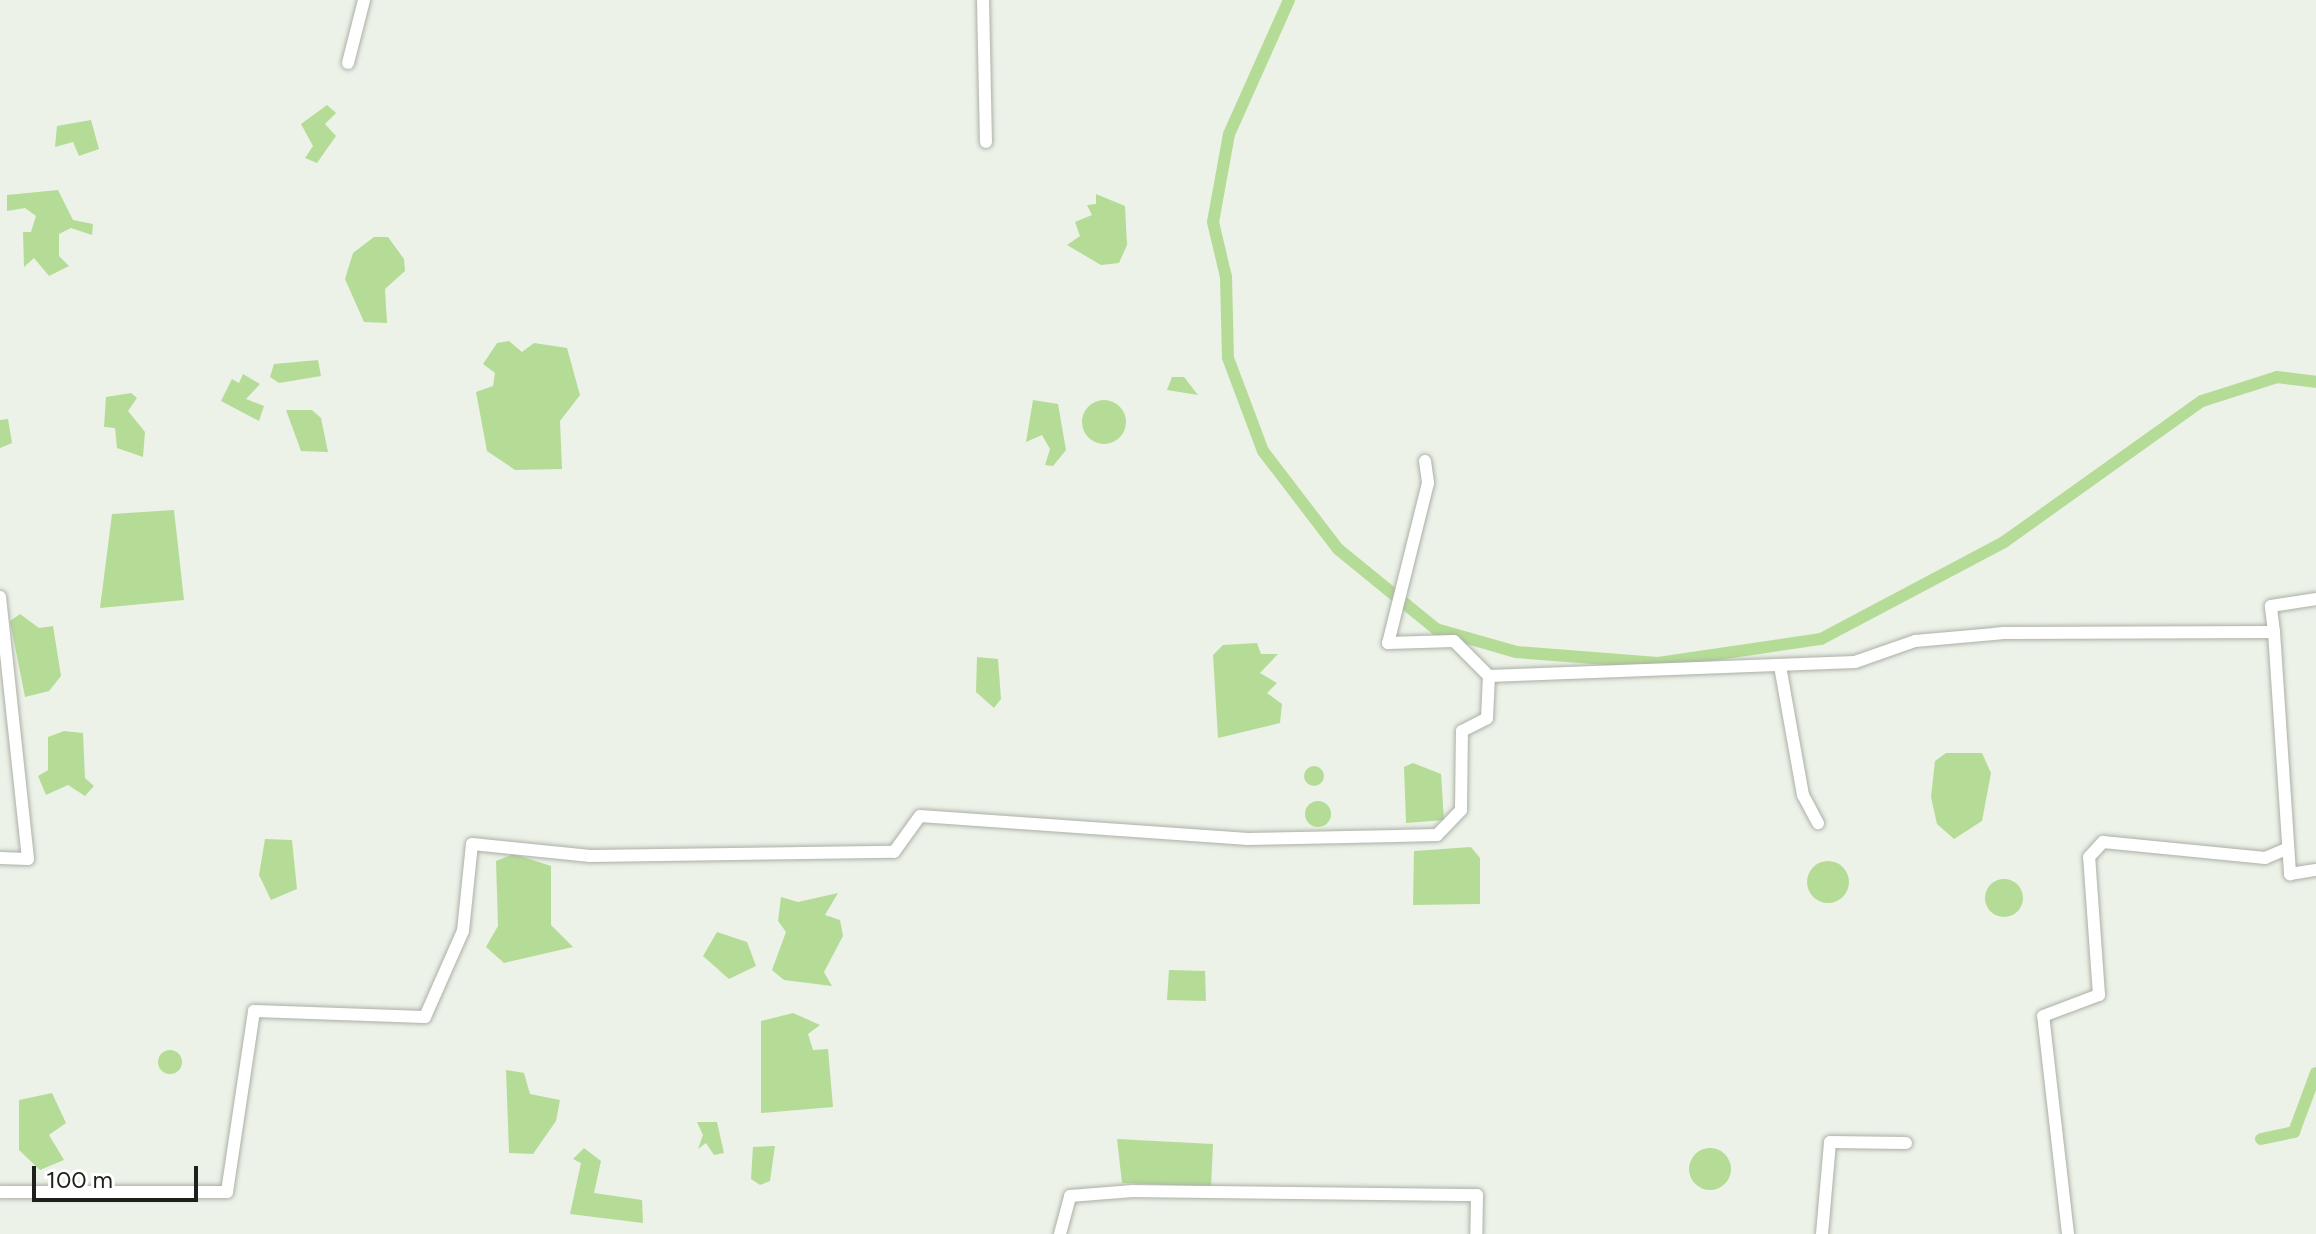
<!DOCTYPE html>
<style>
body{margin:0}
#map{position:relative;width:2316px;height:1234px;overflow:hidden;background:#ecf2e8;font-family:Figtree,sans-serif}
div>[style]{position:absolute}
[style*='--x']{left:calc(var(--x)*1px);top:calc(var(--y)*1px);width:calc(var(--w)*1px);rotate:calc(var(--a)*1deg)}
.water>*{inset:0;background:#b5dc96}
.round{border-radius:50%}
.canal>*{height:12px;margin:-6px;padding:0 6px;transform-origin:6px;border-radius:6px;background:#b5dc96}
.roads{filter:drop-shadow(0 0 2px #abb0a7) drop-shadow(0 0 2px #abb0a7)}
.minor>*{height:12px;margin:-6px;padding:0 6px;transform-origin:6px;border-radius:6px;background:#fff}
span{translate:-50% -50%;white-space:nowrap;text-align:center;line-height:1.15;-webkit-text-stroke:7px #fff;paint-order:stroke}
.scale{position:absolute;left:32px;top:1166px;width:166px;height:36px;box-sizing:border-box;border:4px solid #1e201c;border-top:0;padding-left:10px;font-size:24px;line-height:28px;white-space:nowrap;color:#1e201c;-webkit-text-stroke:6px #fff;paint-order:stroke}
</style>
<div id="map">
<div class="water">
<div style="clip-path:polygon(327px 105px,336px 113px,325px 124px,336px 136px,317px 163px,305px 158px,313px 146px,301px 124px)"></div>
<div style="clip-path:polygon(91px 120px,99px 149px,79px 156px,73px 142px,55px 147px,57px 126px)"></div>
<div style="clip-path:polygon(58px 190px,73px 220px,93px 224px,92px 235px,71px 228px,59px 234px,59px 256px,69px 266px,49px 276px,34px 258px,24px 267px,23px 232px,31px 232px,36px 216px,25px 208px,7px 211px,7px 195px)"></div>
<div style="clip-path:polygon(1096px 194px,1125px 206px,1127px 245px,1119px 263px,1101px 265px,1067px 245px,1080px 236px,1075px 222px,1092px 215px,1087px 205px,1096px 204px)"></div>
<div style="clip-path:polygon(374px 237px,388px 237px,404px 259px,405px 271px,385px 289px,387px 323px,364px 322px,345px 279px,353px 253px)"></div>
<div style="clip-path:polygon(509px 341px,522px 352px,534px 343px,567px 348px,580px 395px,560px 421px,562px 469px,515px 470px,487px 451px,476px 392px,493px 386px,495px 373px,483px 364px,497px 343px)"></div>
<div style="clip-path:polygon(318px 360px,321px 376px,279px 383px,270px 377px,274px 364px)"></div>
<div style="clip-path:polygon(243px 374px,260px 384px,246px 399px,264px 406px,259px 421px,221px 401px,232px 379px,239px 383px)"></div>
<div style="clip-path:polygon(1172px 377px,1184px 377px,1198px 395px,1167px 390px)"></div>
<div style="clip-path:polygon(131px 393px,137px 398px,128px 411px,145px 432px,143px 457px,117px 448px,115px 428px,104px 427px,106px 397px)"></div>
<div style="clip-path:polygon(1033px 400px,1058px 404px,1066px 450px,1053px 466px,1045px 465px,1050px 449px,1042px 435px,1026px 442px)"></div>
<div class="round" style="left:1082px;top:400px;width:44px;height:44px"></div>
<div style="clip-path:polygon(286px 410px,312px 410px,321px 418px,328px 452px,301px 451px)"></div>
<div style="clip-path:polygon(8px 419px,12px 443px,0 448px,0 420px)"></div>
<div style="clip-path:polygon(174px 510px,184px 600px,100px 608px,112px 514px)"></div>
<div style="clip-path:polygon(20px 614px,39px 628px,53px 626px,61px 676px,49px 691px,25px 697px,10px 621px)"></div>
<div style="clip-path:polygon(1257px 643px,1261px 654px,1278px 654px,1260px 673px,1277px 683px,1267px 693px,1282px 704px,1280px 723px,1218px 738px,1213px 655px,1223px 645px)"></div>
<div style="clip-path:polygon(977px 657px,998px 659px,1001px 699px,994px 708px,976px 692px)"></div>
<div style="clip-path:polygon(64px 731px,83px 733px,85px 778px,94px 786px,85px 796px,68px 785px,46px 795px,38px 776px,48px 770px,48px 737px)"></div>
<div style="clip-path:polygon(1946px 753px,1982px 753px,1991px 773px,1982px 821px,1954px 839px,1937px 824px,1931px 797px,1935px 761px)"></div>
<div style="clip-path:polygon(1413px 763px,1441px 774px,1444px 820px,1406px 823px,1404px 767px)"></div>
<div class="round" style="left:1304px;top:766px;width:20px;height:20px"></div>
<div class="round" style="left:1305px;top:801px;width:26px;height:26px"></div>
<div style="clip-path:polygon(265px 839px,292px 840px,297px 889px,271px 900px,259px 875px)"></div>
<div style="clip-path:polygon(1471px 847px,1480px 858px,1480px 904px,1413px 905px,1414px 851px)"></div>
<div style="clip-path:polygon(514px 854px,551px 866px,551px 925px,573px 947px,504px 963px,486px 947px,498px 926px,496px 861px)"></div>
<div class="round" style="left:1807px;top:861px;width:42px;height:42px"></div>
<div class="round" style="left:1985px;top:879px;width:38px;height:38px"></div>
<div style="clip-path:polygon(838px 893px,825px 915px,840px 920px,843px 936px,824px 972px,832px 986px,784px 980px,772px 970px,786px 932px,778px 921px,781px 897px,798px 902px)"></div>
<div style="clip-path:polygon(717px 932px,747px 942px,756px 966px,729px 979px,703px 956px)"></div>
<div style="clip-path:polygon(1169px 970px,1205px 971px,1206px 1001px,1167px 1000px)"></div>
<div style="clip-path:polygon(793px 1013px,820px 1025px,808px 1034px,813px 1050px,828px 1049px,833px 1107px,761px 1113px,761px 1021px)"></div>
<div class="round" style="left:158px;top:1050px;width:24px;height:24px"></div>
<div style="clip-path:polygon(506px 1070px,524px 1073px,530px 1094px,560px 1100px,556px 1121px,533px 1154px,509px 1153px)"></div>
<div style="clip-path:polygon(52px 1093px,66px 1123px,49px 1135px,64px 1160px,40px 1170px,19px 1150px,19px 1100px)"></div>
<div style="clip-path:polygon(697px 1122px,717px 1122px,724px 1153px,714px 1155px,706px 1143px,698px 1149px,703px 1135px)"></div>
<div style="clip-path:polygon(1117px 1139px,1213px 1144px,1211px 1187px,1122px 1183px)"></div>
<div style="clip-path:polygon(775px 1146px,770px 1181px,760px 1185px,751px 1179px,753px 1147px)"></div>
<div class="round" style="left:1689px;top:1148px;width:42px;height:42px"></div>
<div style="clip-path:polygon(584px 1148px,601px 1161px,594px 1193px,642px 1200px,643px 1223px,570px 1214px,581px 1163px,573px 1159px)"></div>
</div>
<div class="canal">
<div style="--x:1289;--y:0;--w:147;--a:114.1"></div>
<div style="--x:1229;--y:134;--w:89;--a:100.3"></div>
<div style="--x:1213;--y:222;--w:57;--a:76.7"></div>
<div style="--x:1226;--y:277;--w:81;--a:88.6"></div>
<div style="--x:1228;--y:358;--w:99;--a:69.4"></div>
<div style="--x:1263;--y:451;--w:123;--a:52.6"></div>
<div style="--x:1338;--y:549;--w:127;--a:39.2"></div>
<div style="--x:1436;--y:629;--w:83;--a:16"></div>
<div style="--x:1516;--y:652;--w:142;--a:4.4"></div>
<div style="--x:1658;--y:663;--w:165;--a:-8.4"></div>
<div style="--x:1821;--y:639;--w:207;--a:-27.9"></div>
<div style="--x:2004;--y:542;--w:243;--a:-35.5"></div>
<div style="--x:2202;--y:401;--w:79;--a:-17.7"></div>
<div style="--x:2277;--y:377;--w:39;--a:7"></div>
<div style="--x:2261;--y:1139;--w:34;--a:-12"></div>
<div style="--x:2294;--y:1132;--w:63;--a:-69.6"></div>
</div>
<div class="roads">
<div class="minor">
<div style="--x:983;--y:0;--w:142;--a:88.8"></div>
<div style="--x:348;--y:63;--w:65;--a:-75.7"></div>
<div style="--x:1425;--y:461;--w:22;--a:82"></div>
<div style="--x:1428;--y:483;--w:165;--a:104"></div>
<div style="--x:1388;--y:643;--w:66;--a:-1.7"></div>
<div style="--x:1454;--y:641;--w:49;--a:45"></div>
<div style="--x:1489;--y:676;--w:366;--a:-2.2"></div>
<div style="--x:1855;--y:662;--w:64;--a:-19.3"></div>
<div style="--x:1915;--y:641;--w:89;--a:-5.1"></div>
<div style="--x:2004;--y:633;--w:270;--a:-0.2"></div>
<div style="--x:2274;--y:632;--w:26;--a:-97"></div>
<div style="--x:2271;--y:606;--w:46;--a:-8.8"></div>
<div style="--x:0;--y:597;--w:263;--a:83.9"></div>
<div style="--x:28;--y:859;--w:28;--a:-178"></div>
<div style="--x:2274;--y:632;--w:243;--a:86.2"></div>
<div style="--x:2290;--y:874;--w:26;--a:-9"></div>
<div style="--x:1780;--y:666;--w:131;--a:79.9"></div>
<div style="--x:1803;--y:795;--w:32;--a:62"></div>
<div style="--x:0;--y:1192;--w:227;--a:0"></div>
<div style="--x:227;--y:1192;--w:183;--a:-81.5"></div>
<div style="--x:254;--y:1011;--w:171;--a:2"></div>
<div style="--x:425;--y:1017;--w:94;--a:-66.2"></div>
<div style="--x:463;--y:931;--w:87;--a:-84.1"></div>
<div style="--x:472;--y:844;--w:119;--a:5.8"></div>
<div style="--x:590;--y:856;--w:304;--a:-0.8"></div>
<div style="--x:894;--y:852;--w:44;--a:-54.2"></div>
<div style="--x:920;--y:816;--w:329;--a:4"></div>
<div style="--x:1248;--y:839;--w:189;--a:-1.2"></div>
<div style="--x:1437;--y:835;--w:35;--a:-46"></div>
<div style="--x:1461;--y:810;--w:79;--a:-89.3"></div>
<div style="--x:1462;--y:731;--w:28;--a:-27"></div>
<div style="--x:1487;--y:718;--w:42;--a:-87.3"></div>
<div style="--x:1060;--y:1234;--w:39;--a:-75"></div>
<div style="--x:1070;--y:1196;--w:63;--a:-4.5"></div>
<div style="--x:1133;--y:1191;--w:344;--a:0.7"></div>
<div style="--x:1477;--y:1195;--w:39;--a:91"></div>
<div style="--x:1822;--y:1234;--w:92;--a:-85"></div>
<div style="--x:1830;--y:1142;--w:76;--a:0.8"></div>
<div style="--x:2068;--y:1234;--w:219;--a:-96.5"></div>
<div style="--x:2043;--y:1016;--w:60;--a:-20.6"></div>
<div style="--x:2099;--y:995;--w:138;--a:-94.1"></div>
<div style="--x:2089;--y:857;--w:21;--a:-47"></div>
<div style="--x:2103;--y:842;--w:163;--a:5.6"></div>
<div style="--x:2265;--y:858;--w:25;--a:-23"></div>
</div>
</div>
<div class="scale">100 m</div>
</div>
